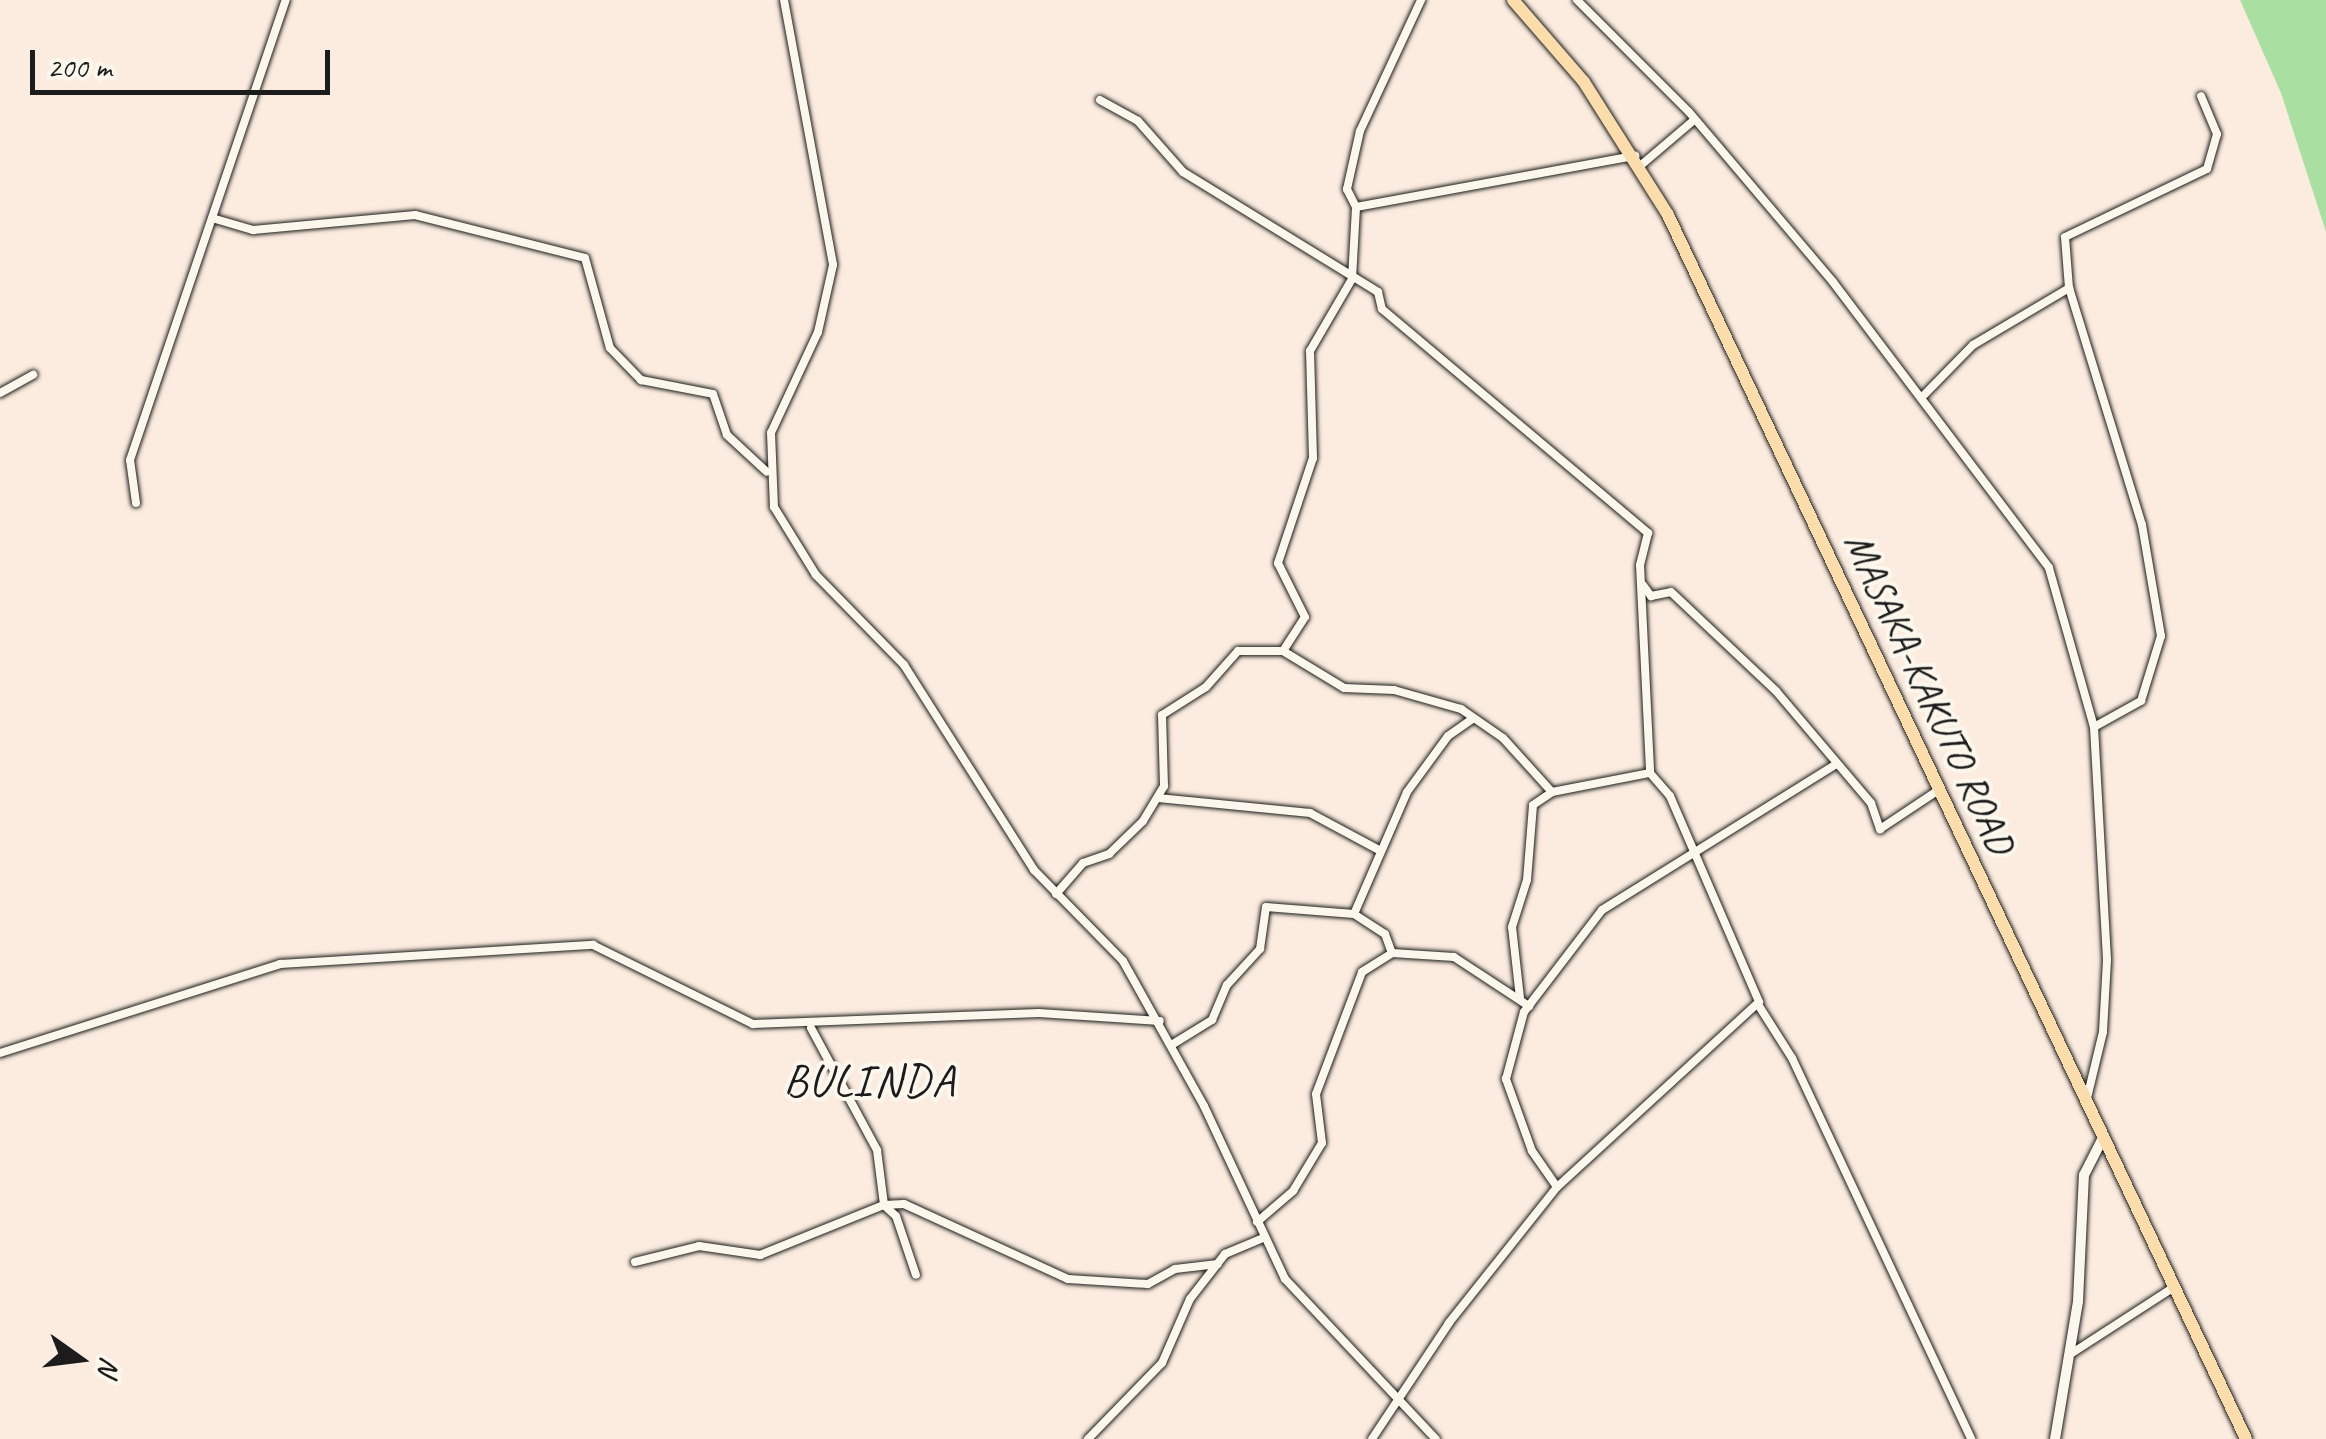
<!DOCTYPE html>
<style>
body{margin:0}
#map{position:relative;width:2326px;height:1439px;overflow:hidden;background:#fbecdf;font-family:Caveat,sans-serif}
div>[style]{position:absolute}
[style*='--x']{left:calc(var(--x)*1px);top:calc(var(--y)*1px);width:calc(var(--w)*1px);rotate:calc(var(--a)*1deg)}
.green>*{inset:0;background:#aadfa2}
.roads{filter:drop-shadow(0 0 2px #1c1c1c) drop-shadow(0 0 2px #1c1c1c)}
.minor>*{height:8px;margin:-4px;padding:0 4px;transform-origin:4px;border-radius:4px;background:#fbf7ec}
.tertiary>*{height:10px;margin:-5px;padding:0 5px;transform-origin:5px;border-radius:5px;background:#fbf7ec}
.trunk>*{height:12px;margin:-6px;padding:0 6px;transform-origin:6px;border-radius:6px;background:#fbddab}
span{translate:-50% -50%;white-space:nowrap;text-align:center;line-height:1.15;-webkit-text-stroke:8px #fbf7ec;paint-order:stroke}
.street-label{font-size:40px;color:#1c1c1c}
.quarter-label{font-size:45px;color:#1c1c1c;letter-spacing:2.5px}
.north{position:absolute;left:30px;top:1309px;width:100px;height:100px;-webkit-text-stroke:8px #fbf7ec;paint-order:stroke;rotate:104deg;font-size:28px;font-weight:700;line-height:40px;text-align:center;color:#1c1c1c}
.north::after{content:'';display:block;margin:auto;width:35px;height:45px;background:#1c1c1c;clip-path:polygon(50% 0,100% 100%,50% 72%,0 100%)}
.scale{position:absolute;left:30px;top:50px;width:300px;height:45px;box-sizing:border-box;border:5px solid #1c1c1c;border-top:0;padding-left:12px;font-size:30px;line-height:35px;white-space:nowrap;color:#1c1c1c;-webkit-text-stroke:8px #fbf7ec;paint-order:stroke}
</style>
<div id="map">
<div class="green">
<div style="clip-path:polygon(2240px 0,2326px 0,2326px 232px,2281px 93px)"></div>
</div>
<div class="roads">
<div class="minor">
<div style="--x:784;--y:0;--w:269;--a:79.5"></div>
<div style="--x:833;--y:265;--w:69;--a:102.6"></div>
<div style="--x:818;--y:332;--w:111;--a:115"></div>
<div style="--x:771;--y:433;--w:74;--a:87.7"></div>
<div style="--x:774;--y:507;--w:80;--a:58.3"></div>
<div style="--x:816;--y:575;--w:126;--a:45.6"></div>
<div style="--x:904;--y:665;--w:243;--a:57.6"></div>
<div style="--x:1034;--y:870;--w:127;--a:45.6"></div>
<div style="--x:1123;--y:961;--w:166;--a:60.8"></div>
<div style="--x:1204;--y:1106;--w:191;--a:64.9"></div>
<div style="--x:1285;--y:1279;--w:220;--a:46.7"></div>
<div style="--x:1577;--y:0;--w:158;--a:45"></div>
<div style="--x:1689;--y:112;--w:223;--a:49.7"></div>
<div style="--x:1833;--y:282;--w:358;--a:52.9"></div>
<div style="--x:2049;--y:568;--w:165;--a:74.2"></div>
<div style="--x:2094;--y:727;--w:233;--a:86.8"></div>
<div style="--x:2107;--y:960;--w:72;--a:93.2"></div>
<div style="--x:2103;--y:1032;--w:68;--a:103.6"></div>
<div style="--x:1100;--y:100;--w:43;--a:28.9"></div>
<div style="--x:1138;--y:121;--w:68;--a:48.6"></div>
<div style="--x:1183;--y:172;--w:229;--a:31.6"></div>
<div style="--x:1378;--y:292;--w:17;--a:77"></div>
<div style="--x:1382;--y:309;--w:348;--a:40.1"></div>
<div style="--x:1648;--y:533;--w:33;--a:104"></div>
<div style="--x:1640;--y:565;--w:208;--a:87.2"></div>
<div style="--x:1650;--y:773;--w:30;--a:49"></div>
<div style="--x:1670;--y:796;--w:224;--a:66.6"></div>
<div style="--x:1759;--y:1002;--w:274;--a:137.5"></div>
<div style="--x:1557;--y:1187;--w:174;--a:128.5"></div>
<div style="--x:1449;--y:1323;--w:139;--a:123.6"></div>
<div style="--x:1640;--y:166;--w:71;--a:-40.4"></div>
<div style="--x:1356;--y:207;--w:284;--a:-10.4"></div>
<div style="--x:212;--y:218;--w:43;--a:16.3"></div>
<div style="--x:253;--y:230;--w:163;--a:-5.3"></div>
<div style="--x:415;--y:215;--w:175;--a:14.2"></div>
<div style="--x:585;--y:258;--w:93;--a:74.5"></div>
<div style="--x:610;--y:348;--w:45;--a:45.9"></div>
<div style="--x:641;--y:380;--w:73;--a:11"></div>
<div style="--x:713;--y:394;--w:43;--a:71.1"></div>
<div style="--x:727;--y:435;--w:54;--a:42.8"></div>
<div style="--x:0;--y:393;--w:38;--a:-29"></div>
<div style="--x:1924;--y:395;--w:70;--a:-45.6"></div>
<div style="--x:1973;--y:345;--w:112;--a:-30.7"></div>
<div style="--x:136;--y:503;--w:43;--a:-97.9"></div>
<div style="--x:130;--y:460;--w:486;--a:-71.3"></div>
<div style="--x:1643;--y:585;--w:14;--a:54"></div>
<div style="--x:1651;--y:596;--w:20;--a:-11"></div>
<div style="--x:1671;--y:592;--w:144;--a:43.3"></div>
<div style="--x:1776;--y:691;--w:147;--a:49.7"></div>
<div style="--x:1871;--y:803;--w:28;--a:71"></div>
<div style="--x:1880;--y:829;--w:72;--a:-33.7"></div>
<div style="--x:1283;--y:651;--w:40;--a:-57.1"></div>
<div style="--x:1305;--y:617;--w:60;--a:-116.6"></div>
<div style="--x:1278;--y:563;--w:111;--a:-71.6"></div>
<div style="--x:1313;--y:458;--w:107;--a:-91.6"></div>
<div style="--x:1310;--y:351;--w:83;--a:-59.7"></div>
<div style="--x:1352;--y:279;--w:72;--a:-86.8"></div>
<div style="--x:1356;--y:207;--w:20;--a:-117"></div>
<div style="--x:1347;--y:189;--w:59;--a:-77.4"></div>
<div style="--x:1360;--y:131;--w:145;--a:-65"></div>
<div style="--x:2094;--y:727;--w:54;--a:-29"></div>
<div style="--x:2141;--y:701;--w:68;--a:-72.9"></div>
<div style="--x:2161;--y:636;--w:113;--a:-99.7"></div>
<div style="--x:2142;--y:525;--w:248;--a:-107.1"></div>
<div style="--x:2069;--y:288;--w:51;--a:-94.5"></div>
<div style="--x:2065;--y:237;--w:157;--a:-25.6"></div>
<div style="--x:2207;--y:169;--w:36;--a:-74"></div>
<div style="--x:2217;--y:134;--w:41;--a:-112.8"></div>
<div style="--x:1158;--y:798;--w:153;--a:5.6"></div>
<div style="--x:1310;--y:813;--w:78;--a:28.2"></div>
<div style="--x:1056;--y:894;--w:41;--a:-48.9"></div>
<div style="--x:1083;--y:863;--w:28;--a:-19"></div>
<div style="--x:1109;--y:854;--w:47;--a:-44.1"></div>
<div style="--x:1143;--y:821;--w:41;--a:-59"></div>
<div style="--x:1164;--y:786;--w:71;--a:-91.6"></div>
<div style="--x:1162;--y:715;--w:52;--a:-32.5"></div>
<div style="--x:1206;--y:687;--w:48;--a:-48.4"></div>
<div style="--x:1238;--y:651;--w:45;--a:0"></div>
<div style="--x:1283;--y:651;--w:71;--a:31.2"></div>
<div style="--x:1344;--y:688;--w:50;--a:2.3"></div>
<div style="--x:1394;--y:690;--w:70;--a:15.8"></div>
<div style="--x:1461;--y:709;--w:51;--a:34.6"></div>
<div style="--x:1503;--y:738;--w:73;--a:47.8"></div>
<div style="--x:1354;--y:914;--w:133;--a:-66.5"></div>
<div style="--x:1407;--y:792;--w:69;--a:-53.8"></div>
<div style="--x:1448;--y:736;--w:29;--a:-35"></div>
<div style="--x:1520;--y:998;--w:71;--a:-96.4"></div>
<div style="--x:1512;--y:927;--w:49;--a:-72.3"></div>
<div style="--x:1527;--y:880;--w:75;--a:-85.4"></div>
<div style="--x:1533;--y:805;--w:23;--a:-34"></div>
<div style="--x:1552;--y:792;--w:100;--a:-11"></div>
<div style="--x:1759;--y:1006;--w:62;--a:57.6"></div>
<div style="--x:1792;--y:1058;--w:421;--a:64.8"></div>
<div style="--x:811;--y:1028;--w:139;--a:61.6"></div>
<div style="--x:877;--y:1150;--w:55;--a:82.7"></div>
<div style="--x:884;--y:1205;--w:16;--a:43"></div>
<div style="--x:896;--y:1216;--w:62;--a:71.3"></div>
<div style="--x:1173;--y:1044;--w:46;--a:-31.6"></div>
<div style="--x:1212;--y:1020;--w:38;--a:-67"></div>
<div style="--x:1227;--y:985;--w:49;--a:-47.5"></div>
<div style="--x:1260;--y:949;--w:42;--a:-81.9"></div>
<div style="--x:1266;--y:907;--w:88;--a:4.5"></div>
<div style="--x:1354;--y:914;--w:37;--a:33"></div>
<div style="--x:1385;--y:934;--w:20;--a:70"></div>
<div style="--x:0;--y:1053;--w:294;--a:-17.6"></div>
<div style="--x:280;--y:964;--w:314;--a:-3.5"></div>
<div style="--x:593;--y:945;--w:178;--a:26.3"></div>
<div style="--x:753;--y:1024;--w:286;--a:-2.2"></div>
<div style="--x:1039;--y:1013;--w:121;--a:3.8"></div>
<div style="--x:1557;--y:1187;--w:44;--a:-124.8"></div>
<div style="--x:1532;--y:1151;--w:77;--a:-109.9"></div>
<div style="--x:1506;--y:1079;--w:69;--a:-75"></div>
<div style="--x:1524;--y:1012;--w:128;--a:-52.6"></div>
<div style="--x:1602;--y:910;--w:274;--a:-31.9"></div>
<div style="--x:1257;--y:1222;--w:48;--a:-40.7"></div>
<div style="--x:1293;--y:1191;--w:56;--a:-58.9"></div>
<div style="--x:1322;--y:1143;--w:49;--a:-97"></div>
<div style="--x:1316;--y:1094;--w:130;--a:-69.3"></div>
<div style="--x:1362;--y:972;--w:36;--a:-32"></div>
<div style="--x:1392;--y:953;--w:62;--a:3.7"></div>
<div style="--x:1454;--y:957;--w:90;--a:33.2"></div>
<div style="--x:635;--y:1262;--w:66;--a:-14"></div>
<div style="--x:699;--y:1246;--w:62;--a:8.4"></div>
<div style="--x:760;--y:1255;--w:134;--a:-22"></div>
<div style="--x:884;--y:1205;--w:20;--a:-3"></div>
<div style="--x:904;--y:1204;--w:180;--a:24.6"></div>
<div style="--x:1068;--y:1279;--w:80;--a:3.6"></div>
<div style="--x:1148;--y:1284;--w:31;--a:-29"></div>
<div style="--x:1175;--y:1269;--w:43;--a:-6.6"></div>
<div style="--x:2069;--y:1355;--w:125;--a:-32.9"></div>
<div style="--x:1088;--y:1439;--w:106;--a:-45.8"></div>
<div style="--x:1162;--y:1363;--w:70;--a:-66.4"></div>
<div style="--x:1190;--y:1299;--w:57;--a:-52.1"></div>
<div style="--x:1225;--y:1254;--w:41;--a:-22.8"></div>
</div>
<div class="tertiary">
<div style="--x:2055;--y:1439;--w:140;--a:-80.5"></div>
<div style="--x:2078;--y:1301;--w:126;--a:-87.3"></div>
<div style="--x:2084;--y:1175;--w:44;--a:-62.9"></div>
</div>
<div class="trunk">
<div style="--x:1513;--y:0;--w:108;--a:49.1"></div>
<div style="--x:1584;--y:82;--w:157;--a:57.7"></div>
<div style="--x:1668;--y:215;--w:1354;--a:64.72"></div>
</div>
</div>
<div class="street-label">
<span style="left:1930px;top:693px;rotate:65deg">MASAKA-KAKUTO ROAD</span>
</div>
<div class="quarter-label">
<span style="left:870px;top:1081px">BULINDA</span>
</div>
<div class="north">N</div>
<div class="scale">200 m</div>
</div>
